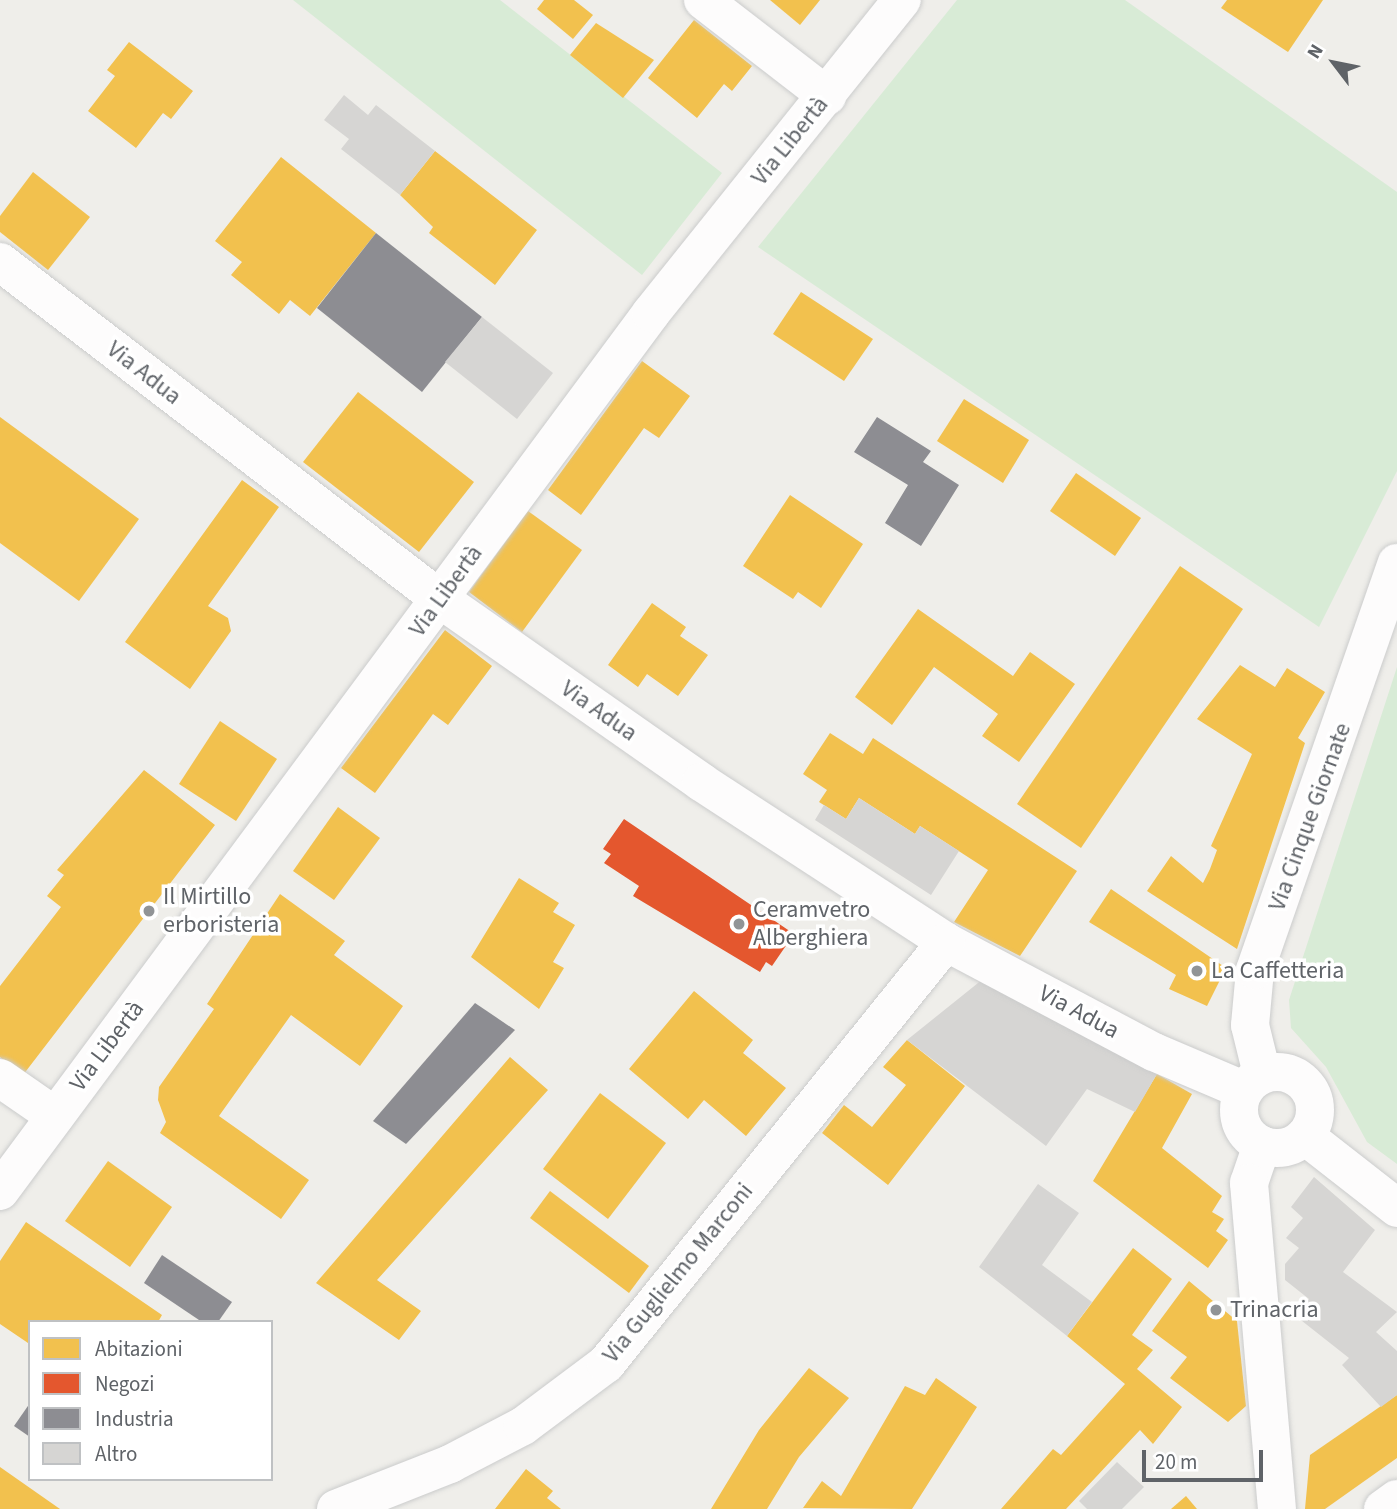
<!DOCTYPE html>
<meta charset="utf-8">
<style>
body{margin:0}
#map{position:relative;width:1397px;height:1509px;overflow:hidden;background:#efeeea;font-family:"Source Sans 3",sans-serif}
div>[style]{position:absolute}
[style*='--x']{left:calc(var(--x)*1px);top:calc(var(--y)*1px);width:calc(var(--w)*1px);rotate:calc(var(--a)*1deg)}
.green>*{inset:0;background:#d8ebd6}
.homes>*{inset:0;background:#f2c14e}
.shops>*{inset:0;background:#e4572e}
.industry>*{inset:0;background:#8d8d92}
.building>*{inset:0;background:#d6d5d3}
.roads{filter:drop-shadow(0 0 2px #cbcccc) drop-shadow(0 0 2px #cbcccc)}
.minor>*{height:38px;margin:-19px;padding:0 19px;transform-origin:19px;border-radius:19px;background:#fdfcfc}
.minor>.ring{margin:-19px;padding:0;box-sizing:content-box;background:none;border:38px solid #fdfcfc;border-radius:50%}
.dots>*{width:19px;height:19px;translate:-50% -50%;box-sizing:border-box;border:4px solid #fff;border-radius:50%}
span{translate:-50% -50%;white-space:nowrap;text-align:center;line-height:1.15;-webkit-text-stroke:7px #fff;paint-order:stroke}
.street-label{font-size:24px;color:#5f6368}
.poi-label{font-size:24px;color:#5f6368}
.left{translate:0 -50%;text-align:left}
.legend{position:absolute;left:28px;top:1320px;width:245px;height:161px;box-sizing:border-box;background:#fff;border:2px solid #bfc1c3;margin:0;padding:9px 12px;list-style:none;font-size:21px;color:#5f6368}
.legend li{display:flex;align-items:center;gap:14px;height:35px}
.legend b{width:35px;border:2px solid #bfc1c3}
.north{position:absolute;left:1299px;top:28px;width:70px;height:70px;-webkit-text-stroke:5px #fff;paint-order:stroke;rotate:302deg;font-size:19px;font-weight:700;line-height:28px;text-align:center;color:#5f6368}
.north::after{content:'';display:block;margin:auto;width:24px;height:32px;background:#5f6368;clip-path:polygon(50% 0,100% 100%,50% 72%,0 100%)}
.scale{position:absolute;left:1142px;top:1450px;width:121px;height:32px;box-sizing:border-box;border:4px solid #5f6368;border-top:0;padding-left:9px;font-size:21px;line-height:24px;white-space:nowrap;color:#5f6368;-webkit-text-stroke:5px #fff;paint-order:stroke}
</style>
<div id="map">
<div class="green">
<div style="clip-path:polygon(293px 0,500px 0,722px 173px,642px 275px)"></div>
<div style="clip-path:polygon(957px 0,1125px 0,1397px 192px,1397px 471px,1319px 627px,758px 247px)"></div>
<div style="clip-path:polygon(1397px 667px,1397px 1164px,1367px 1142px,1326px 1067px,1291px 1028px,1289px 1000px)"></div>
</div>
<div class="homes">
<div style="clip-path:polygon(544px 0,574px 0,593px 15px,573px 39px,537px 9px)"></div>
<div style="clip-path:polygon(770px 0,820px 0,800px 25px)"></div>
<div style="clip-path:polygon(1227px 0,1323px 0,1288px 52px,1221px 8px)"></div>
<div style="clip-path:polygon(694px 20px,752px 66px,732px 91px,724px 84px,697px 118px,648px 78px)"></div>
<div style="clip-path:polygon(596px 23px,654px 60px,623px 98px,570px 55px)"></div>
<div style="clip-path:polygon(129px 42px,193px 91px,171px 119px,163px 113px,136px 148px,88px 111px,115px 76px,107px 70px)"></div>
<div style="clip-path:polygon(435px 151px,537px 230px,495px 285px,429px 233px,433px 227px,400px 195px)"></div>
<div style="clip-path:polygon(281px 157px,376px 233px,310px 316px,290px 300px,279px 314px,231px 275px,242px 262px,215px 241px)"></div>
<div style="clip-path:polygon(33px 172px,90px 217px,48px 270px,0 232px,0 216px)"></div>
<div style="clip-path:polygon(801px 292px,873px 339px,844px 381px,773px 334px)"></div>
<div style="clip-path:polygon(642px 361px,690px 396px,659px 438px,644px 428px,581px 515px,548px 490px)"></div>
<div style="clip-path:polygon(358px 392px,474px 482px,419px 552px,303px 462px)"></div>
<div style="clip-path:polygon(964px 399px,1029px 440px,1003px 483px,937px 441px)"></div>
<div style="clip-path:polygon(0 417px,139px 519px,79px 601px,0 543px)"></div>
<div style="clip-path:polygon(1076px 473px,1141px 518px,1115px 556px,1050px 511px)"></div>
<div style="clip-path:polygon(242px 480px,279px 507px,208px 606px,228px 618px,231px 631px,190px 689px,125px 642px)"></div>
<div style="clip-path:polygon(790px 495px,863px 544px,821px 608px,798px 592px,793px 599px,743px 566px)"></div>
<div style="clip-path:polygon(528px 511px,582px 550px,522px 632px,469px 592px)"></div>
<div style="clip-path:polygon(1180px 566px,1243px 609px,1081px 848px,1017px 804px)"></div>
<div style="clip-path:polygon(652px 603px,686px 627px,680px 636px,708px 655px,678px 696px,647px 674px,638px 687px,608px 665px)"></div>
<div style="clip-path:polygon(918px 609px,1013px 676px,1030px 652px,1075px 684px,1019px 762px,982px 736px,998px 714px,934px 667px,892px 725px,855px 697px)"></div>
<div style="clip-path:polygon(445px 630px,492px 666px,448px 725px,433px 714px,375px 793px,341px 768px)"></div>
<div style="clip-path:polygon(1240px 665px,1275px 687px,1287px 668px,1325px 692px,1298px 738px,1305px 743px,1237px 949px,1147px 891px,1171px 856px,1203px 883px,1210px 869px,1217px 850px,1211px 846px,1252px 754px,1197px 719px)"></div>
<div style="clip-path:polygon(220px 721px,277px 759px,236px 821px,179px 784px)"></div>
<div style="clip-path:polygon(830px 733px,863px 754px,873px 738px,1077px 871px,1020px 956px,954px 922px,988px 870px,920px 826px,915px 834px,859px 798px,846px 819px,819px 802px,827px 790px,803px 774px)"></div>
<div style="clip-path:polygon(144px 770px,215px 825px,23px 1075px,0 1057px,0 986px,61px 907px,47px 896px,64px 875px,57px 870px)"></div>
<div style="clip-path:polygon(338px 807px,380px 838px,334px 900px,293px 871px)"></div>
<div style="clip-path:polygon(519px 878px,559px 903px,553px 912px,575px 925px,553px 962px,564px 968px,539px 1009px,471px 957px)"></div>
<div style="clip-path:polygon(1111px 889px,1226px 968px,1207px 1006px,1169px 989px,1176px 975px,1089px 922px)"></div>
<div style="clip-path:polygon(280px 894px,345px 941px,334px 955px,403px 1006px,360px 1066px,291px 1015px,219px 1116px,309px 1180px,281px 1219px,160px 1133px,166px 1122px,158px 1100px,159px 1087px,214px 1009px,207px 1004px)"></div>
<div style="clip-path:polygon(694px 991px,753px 1040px,743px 1053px,786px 1088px,746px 1136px,704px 1100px,688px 1119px,629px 1069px)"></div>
<div style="clip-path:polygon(907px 1040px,965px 1086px,888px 1185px,822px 1133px,844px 1105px,872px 1127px,906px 1085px,883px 1067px)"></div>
<div style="clip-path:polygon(510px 1057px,548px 1090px,377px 1280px,421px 1311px,399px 1340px,316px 1283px)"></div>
<div style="clip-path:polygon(1157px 1074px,1192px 1094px,1162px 1148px,1222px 1196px,1212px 1212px,1224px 1219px,1216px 1231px,1228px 1240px,1208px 1268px,1093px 1181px)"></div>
<div style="clip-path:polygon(600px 1093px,666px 1143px,608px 1219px,543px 1169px)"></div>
<div style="clip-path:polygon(108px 1161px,172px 1207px,130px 1267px,65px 1221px)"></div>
<div style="clip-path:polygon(550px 1191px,649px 1266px,629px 1293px,530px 1218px)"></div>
<div style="clip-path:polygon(26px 1222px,162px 1315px,158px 1322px,30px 1322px,28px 1343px,0 1324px,0 1261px)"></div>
<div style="clip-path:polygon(1133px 1248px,1172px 1279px,1132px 1335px,1153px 1350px,1137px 1369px,1182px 1407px,1153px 1444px,1140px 1430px,1066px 1509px,1001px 1509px,1053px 1449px,1061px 1455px,1125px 1384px,1067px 1336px)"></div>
<div style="clip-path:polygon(1189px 1281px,1237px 1321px,1246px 1406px,1228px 1422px,1170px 1378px,1187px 1357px,1152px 1331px)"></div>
<div style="clip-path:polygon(809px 1368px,849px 1398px,799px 1457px,767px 1509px,711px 1509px,759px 1430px)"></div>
<div style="clip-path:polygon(936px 1378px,977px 1407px,912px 1509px,803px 1508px,822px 1481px,841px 1496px,905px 1386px,925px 1395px)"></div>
<div style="clip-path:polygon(1397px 1395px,1397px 1458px,1325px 1509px,1305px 1509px,1310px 1455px)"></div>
<div style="clip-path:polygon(0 1467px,60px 1509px,0 1509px)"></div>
<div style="clip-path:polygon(526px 1469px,553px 1491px,547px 1498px,561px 1509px,495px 1509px)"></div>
<div style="clip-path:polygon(1186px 1496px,1197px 1509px,1171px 1509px)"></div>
</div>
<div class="shops">
<div style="clip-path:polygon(624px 819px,794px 934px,772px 966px,766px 962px,760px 972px,633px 896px,639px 886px,604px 863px,611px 854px,603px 849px)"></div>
</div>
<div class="industry">
<div style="clip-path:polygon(376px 233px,482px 317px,422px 392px,317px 308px)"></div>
<div style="clip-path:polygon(877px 417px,931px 451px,923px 462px,959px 485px,921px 546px,885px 523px,908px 485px,854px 452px)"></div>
<div style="clip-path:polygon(475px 1003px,515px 1030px,406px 1144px,373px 1121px)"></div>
<div style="clip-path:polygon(162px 1255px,232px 1302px,218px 1322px,202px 1322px,144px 1283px)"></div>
<div style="clip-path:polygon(30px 1403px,30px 1437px,14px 1426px)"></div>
</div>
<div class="building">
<div style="clip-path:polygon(344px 95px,368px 115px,376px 105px,435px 151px,400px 195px,341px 149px,349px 139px,324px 120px)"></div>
<div style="clip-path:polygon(482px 317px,553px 373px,517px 419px,445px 362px)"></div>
<div style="clip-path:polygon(859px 798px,915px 834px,920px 826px,959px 851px,931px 895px,815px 820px,824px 805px,846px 819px)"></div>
<div style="clip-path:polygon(983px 979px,1157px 1074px,1135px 1112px,1087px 1089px,1046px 1146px,907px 1040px)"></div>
<div style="clip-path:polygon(1314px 1177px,1375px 1230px,1343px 1272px,1397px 1312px,1376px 1332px,1397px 1351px,1397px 1395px,1381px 1407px,1342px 1365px,1349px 1358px,1297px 1317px,1309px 1299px,1285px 1280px,1285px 1264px,1299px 1248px,1286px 1238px,1303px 1218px,1291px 1207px)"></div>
<div style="clip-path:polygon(1038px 1184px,1079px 1213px,1042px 1265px,1092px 1302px,1067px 1336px,979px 1267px)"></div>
<div style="clip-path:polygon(1117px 1462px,1144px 1487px,1122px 1509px,1087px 1509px,1079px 1501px)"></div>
</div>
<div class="roads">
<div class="minor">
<div style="--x:703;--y:0;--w:157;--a:37.7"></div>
<div style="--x:0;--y:262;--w:554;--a:37.45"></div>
<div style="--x:440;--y:599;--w:319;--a:35"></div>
<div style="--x:701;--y:782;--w:293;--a:33.1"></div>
<div style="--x:946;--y:942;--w:235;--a:27.9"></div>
<div style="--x:1154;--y:1052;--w:97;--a:23.1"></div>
<div class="ring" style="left:1239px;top:1072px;width:38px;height:38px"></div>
<div style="--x:1262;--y:1074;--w:50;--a:-103.8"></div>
<div style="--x:1250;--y:1025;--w:55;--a:-84.8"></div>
<div style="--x:1255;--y:970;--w:431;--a:-70.8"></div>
<div style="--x:0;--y:1078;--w:67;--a:34.6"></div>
<div style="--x:1305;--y:1136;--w:117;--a:38"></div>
<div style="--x:1262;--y:1145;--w:40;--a:108.9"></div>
<div style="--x:1249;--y:1183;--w:327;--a:85.1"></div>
<div style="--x:0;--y:1191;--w:1093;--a:-53.44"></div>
<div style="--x:651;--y:313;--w:401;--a:-51.3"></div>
<div style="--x:336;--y:1509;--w:123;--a:-21.5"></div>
<div style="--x:450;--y:1464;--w:82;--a:-27.5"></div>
<div style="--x:523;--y:1426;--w:104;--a:-36.8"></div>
<div style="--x:606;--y:1364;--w:542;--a:-51.14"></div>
<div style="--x:1383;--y:1509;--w:17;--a:-36"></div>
</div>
</div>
<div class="dots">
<div style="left:149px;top:911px;background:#919496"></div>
<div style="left:739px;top:924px;background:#919496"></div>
<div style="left:1197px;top:971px;background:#919496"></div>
<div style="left:1216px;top:1310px;background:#919496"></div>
</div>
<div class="street-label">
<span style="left:790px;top:141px;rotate:-51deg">Via Libertà</span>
<span style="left:144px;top:373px;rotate:38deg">Via Adua</span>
<span style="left:446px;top:591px;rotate:-54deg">Via Libertà</span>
<span style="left:599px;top:711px;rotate:35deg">Via Adua</span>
<span style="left:1310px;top:817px;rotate:-70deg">Via Cinque Giornate</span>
<span style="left:1079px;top:1012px;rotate:28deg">Via Adua</span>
<span style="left:107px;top:1046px;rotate:-53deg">Via Libertà</span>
<span style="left:678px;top:1273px;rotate:-51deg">Via Guglielmo Marconi</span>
</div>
<div class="poi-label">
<span class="left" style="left:163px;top:911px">Il Mirtillo<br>erboristeria</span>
<span class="left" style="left:753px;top:924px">Ceramvetro<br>Alberghiera</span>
<span class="left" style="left:1211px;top:971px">La Caffetteria</span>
<span class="left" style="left:1230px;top:1310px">Trinacria</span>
</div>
<ul class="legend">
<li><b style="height:19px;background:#f2c14e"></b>Abitazioni</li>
<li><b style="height:19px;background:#e4572e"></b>Negozi</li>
<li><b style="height:19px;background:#8d8d92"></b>Industria</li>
<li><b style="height:19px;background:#d6d5d3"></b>Altro</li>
</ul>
<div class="north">N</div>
<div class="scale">20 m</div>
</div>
